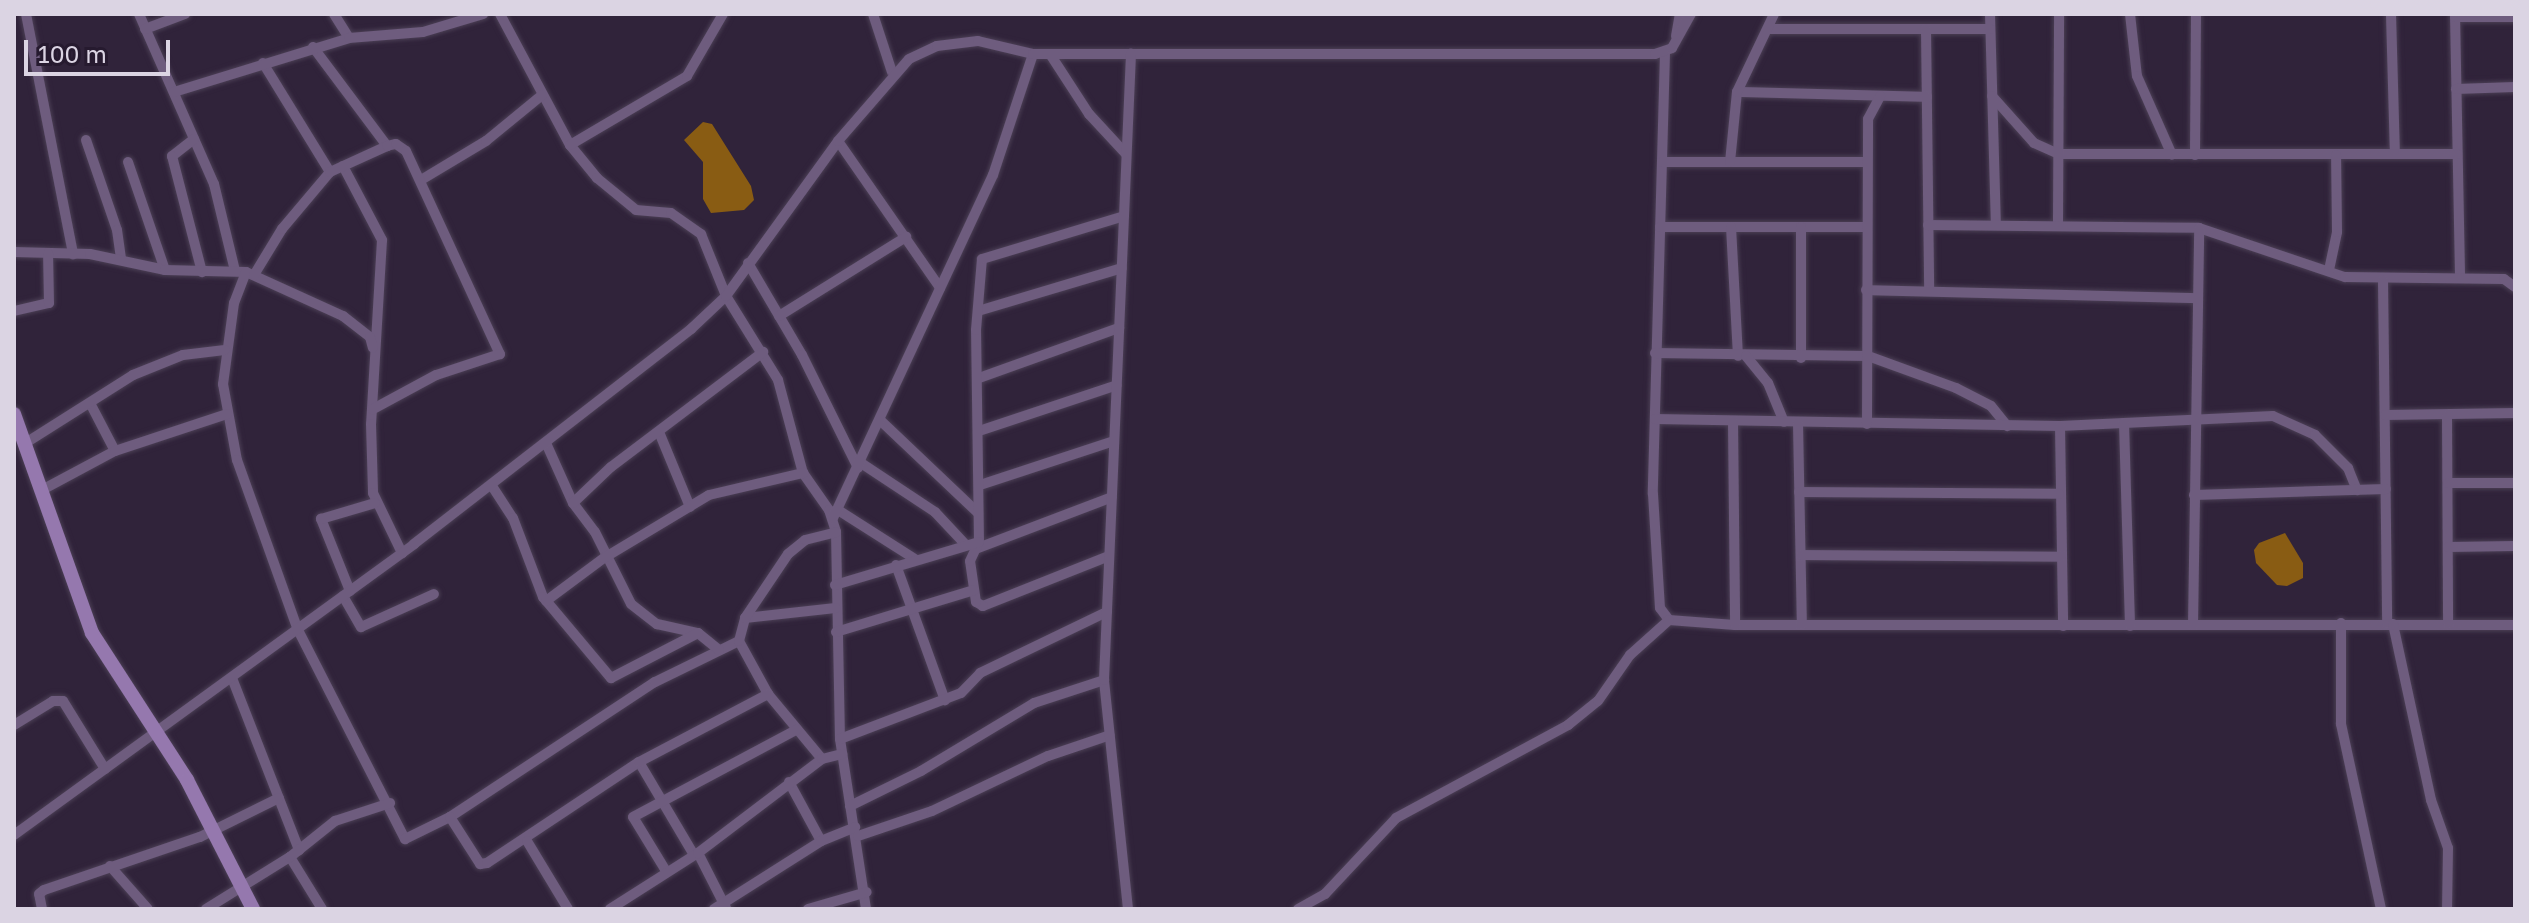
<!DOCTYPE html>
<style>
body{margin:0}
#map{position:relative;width:2529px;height:923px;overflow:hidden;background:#30233a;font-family:"Golos Text",sans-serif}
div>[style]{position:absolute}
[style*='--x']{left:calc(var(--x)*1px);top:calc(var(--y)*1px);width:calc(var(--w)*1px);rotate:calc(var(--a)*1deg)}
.water>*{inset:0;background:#895c13}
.roads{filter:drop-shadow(0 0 2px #4b3f55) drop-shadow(0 0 2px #4b3f55)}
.street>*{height:10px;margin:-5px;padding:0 5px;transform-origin:5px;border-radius:5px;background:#6e5c7e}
.secondary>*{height:14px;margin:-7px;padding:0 7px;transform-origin:7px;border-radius:7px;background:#9578ae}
span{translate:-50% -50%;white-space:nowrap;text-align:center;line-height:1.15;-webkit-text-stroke:6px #261a2f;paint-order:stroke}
.frame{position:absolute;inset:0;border:16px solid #dbd4e3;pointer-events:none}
.scale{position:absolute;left:24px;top:40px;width:146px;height:36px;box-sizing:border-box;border:4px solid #dbd4e3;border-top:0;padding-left:10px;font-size:24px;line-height:28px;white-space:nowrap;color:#dbd4e3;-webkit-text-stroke:6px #261a2f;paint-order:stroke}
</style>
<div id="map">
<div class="water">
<div style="clip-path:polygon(703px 122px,712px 124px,751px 186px,754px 200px,744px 210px,711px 213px,703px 199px,703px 162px,684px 140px)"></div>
<div style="clip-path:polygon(2285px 533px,2303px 563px,2303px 578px,2287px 586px,2277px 585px,2256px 563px,2254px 550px,2259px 543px)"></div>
</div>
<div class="roads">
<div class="street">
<div style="--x:26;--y:14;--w:245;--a:78.9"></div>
<div style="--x:139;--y:14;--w:186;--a:66.2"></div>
<div style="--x:214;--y:184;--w:89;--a:76.4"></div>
<div style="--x:334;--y:14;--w:28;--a:58"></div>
<div style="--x:500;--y:14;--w:149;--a:61.9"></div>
<div style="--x:570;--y:145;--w:43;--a:50.7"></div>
<div style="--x:597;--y:178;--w:50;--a:39.4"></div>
<div style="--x:636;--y:210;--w:35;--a:5"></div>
<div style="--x:671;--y:213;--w:37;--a:35"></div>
<div style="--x:701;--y:234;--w:67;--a:68"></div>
<div style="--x:726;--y:296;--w:99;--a:58.2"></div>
<div style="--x:778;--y:380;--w:96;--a:75"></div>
<div style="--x:803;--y:473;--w:45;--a:54.9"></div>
<div style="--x:829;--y:510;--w:23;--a:72"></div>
<div style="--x:836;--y:532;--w:207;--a:88.9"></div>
<div style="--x:840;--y:739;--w:172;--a:81.3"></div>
<div style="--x:873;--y:14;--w:61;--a:71.9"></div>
<div style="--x:1990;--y:14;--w:210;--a:88.4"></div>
<div style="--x:2130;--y:14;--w:62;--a:83.6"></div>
<div style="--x:2137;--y:76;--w:86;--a:66.1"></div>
<div style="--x:2391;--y:14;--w:140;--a:88.4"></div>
<div style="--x:2455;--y:14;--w:264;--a:88.9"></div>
<div style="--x:2455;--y:17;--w:60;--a:0"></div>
<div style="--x:145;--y:29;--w:43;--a:-20.6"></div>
<div style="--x:1769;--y:29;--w:221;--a:0"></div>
<div style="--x:1926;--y:29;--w:261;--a:89.3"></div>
<div style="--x:1676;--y:36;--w:22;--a:-80"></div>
<div style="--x:313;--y:47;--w:124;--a:53.2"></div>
<div style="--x:1665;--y:53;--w:441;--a:91.6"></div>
<div style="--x:1653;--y:494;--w:114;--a:86.5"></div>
<div style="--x:1660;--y:608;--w:15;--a:53"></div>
<div style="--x:1669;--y:620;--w:66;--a:4.3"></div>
<div style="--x:1735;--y:625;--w:780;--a:0"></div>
<div style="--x:1050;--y:54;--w:72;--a:57"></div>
<div style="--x:1089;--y:114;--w:54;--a:47.2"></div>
<div style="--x:263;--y:63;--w:128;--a:58.4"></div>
<div style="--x:2456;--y:89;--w:59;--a:-1.9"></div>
<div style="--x:174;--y:92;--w:183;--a:-17.1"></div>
<div style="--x:349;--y:38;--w:74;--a:-4.6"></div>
<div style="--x:423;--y:32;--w:63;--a:-16.7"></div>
<div style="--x:1737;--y:92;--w:190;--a:1.5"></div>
<div style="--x:1992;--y:96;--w:63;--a:48.2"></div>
<div style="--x:2034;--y:143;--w:27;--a:24"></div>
<div style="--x:2059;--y:154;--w:398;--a:0"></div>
<div style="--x:194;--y:139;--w:28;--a:142"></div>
<div style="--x:172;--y:156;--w:120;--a:75.5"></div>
<div style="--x:86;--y:140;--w:95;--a:71"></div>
<div style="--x:117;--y:230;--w:28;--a:82"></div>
<div style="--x:838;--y:141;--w:179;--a:55.2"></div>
<div style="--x:570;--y:145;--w:136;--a:-30.5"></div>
<div style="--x:687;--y:76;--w:72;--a:-59.9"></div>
<div style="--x:2195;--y:155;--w:141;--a:-89.6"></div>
<div style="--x:128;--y:162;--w:114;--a:71.1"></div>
<div style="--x:1662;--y:162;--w:205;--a:0"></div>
<div style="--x:1730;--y:162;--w:70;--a:-84.3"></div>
<div style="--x:1737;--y:92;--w:86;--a:-64.6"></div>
<div style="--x:343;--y:166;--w:84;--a:62.2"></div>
<div style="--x:382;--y:240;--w:184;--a:93.4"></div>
<div style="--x:371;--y:424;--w:69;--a:88.3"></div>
<div style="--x:373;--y:493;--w:67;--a:64.2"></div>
<div style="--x:421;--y:180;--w:76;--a:-31"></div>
<div style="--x:486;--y:141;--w:72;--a:-39.4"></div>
<div style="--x:2058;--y:223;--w:209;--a:-89.7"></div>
<div style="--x:1928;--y:225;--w:271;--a:0.6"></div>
<div style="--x:2199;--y:228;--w:154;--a:18.6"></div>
<div style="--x:2345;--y:277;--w:159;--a:0.7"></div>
<div style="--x:2504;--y:279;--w:14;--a:36"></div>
<div style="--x:1660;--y:227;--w:207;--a:0"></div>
<div style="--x:1731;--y:227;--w:129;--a:86.9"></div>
<div style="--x:1801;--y:227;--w:131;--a:90"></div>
<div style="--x:14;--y:252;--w:76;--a:1.5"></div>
<div style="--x:90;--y:254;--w:77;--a:12"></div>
<div style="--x:165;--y:270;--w:81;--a:1.4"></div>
<div style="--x:246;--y:272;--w:107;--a:24.4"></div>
<div style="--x:343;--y:316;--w:34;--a:38"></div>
<div style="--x:370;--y:337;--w:11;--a:75"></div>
<div style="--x:748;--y:263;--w:107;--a:59.6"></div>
<div style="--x:802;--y:355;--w:126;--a:63.6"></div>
<div style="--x:2329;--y:270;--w:39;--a:-78"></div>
<div style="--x:2337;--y:232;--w:77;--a:-90.7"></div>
<div style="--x:246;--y:272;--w:33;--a:111"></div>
<div style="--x:234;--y:303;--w:82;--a:97.7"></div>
<div style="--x:223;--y:384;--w:77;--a:79.6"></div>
<div style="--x:237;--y:460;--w:181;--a:70.3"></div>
<div style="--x:298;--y:630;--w:235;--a:62.9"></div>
<div style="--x:405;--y:839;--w:50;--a:-26.1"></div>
<div style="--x:450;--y:817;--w:245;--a:-33.4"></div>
<div style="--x:655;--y:682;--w:93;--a:-26"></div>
<div style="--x:254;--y:275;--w:54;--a:-58.7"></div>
<div style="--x:282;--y:229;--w:75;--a:-49.9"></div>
<div style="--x:330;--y:172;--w:63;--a:-24.5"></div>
<div style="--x:387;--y:146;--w:9;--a:-13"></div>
<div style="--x:396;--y:144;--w:12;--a:35"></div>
<div style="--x:406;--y:151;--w:224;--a:65.2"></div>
<div style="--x:500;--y:354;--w:67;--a:161.8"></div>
<div style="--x:436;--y:375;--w:72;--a:151.6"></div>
<div style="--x:2383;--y:280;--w:344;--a:89.3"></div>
<div style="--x:1866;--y:290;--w:329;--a:1.4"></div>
<div style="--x:14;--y:311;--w:36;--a:-13"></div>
<div style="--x:49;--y:303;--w:50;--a:-91.1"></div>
<div style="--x:978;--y:311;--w:150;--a:-16.6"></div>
<div style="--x:779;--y:316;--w:150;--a:-31.9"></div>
<div style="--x:1655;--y:353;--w:213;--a:0.8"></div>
<div style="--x:1868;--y:356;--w:94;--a:20"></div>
<div style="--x:1956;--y:388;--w:39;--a:27"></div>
<div style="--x:1991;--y:406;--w:26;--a:51"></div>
<div style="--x:1746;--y:356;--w:35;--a:51"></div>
<div style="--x:1768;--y:383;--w:42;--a:67.7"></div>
<div style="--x:979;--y:378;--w:149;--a:-19.7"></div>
<div style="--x:90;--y:403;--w:54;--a:62.5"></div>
<div style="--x:2385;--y:415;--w:130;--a:-0.9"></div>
<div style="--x:2447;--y:415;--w:209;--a:89.7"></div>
<div style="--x:1655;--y:419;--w:405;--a:1"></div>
<div style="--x:2060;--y:426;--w:213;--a:-2.7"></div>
<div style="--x:2273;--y:416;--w:46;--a:24.3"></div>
<div style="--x:2315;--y:435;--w:47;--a:45"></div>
<div style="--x:2348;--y:468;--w:24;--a:68"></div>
<div style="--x:881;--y:421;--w:134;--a:43.5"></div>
<div style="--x:1733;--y:421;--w:204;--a:89.4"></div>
<div style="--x:1798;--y:423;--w:202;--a:88.9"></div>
<div style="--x:2124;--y:423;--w:203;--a:88.3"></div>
<div style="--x:1867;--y:424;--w:305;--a:-89.8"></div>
<div style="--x:1868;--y:119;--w:26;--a:-62"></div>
<div style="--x:2060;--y:426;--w:200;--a:89.1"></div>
<div style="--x:979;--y:431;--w:145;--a:-18.4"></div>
<div style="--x:659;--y:432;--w:81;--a:67.5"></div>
<div style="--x:546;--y:443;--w:66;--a:65.8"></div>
<div style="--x:573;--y:503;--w:36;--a:53"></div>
<div style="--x:595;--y:532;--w:80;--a:63.4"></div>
<div style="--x:631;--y:604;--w:33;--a:38"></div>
<div style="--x:657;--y:624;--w:42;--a:12.4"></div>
<div style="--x:698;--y:633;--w:27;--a:39"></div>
<div style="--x:24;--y:444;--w:129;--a:-32.3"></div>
<div style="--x:133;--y:375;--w:54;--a:-21.8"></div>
<div style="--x:183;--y:355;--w:42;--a:-6.8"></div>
<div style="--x:861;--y:463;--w:89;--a:33.5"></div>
<div style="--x:935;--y:512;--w:44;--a:46.8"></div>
<div style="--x:2448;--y:483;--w:67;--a:0"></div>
<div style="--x:980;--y:485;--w:141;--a:-18.2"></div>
<div style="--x:492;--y:486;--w:38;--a:57"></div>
<div style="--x:513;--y:518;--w:85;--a:69.2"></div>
<div style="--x:543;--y:597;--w:106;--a:50"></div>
<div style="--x:611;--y:678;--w:98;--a:-27.3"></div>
<div style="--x:40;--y:491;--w:85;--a:-28.1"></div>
<div style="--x:115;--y:451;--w:118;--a:-18.3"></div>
<div style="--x:1799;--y:492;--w:260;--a:0.4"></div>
<div style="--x:2194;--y:495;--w:192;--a:-1.8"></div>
<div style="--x:573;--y:503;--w:52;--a:-43.5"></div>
<div style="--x:611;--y:467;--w:191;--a:-37.1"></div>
<div style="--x:838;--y:510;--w:91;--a:32.5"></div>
<div style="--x:833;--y:518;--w:378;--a:-65"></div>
<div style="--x:993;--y:175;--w:127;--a:-71.7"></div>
<div style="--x:2448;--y:547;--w:67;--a:-0.9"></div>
<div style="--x:978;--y:548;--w:143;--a:-20.8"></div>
<div style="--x:1801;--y:555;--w:260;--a:0.4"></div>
<div style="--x:1109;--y:556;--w:136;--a:158.4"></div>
<div style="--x:983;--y:606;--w:8;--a:-150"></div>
<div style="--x:976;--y:602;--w:41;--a:-98.3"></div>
<div style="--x:970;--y:561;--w:21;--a:-65"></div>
<div style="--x:979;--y:542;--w:212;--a:-90.8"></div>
<div style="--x:976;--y:330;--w:71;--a:-85.2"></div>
<div style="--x:982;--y:259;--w:148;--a:-16.8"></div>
<div style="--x:896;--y:565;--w:144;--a:70.1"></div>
<div style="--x:835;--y:585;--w:150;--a:-16.6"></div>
<div style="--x:350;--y:591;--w:78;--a:-111.9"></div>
<div style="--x:321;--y:519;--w:56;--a:-16.5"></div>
<div style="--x:343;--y:596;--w:36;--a:60"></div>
<div style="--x:361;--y:627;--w:80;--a:-24.3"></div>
<div style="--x:546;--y:601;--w:72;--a:-36.6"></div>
<div style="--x:604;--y:558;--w:122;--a:-31"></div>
<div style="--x:709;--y:495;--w:97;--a:-13.2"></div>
<div style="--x:745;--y:618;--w:91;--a:-6.3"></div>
<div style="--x:2341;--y:623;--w:101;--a:90"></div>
<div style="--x:2341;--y:724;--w:189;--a:77.8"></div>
<div style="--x:2393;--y:624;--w:180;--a:77.8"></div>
<div style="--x:2431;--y:800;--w:51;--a:70.5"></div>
<div style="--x:2448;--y:848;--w:61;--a:90.9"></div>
<div style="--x:2193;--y:625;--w:397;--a:-89.1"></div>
<div style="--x:836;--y:632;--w:144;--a:-16.9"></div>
<div style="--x:232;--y:678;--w:185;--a:68.7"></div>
<div style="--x:14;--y:725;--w:46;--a:-31.6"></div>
<div style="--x:53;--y:701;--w:10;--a:0"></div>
<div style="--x:63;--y:701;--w:80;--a:58.3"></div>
<div style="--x:840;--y:739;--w:129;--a:-20.8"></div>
<div style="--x:961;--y:693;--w:28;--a:-46"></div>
<div style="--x:980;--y:673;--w:141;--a:-25.7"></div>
<div style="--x:822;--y:759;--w:85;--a:-129.7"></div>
<div style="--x:768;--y:694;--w:60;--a:-118.7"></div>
<div style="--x:739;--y:641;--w:24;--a:-75"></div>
<div style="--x:745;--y:618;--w:77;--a:-56.1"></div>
<div style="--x:788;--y:554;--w:22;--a:-39"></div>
<div style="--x:805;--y:540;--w:32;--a:-14"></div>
<div style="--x:639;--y:762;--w:108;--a:59.4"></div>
<div style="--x:789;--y:782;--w:67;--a:61.5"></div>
<div style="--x:850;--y:806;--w:79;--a:-26.2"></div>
<div style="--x:921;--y:771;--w:132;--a:-31"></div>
<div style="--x:1034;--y:703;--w:74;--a:-18.2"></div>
<div style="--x:450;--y:817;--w:56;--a:57.4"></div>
<div style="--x:480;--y:864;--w:7;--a:-8"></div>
<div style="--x:487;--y:863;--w:182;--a:-33.6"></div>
<div style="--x:639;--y:762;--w:146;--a:-27.8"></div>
<div style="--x:14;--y:835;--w:495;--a:-36"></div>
<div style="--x:414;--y:544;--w:351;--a:-37.8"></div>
<div style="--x:691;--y:329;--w:48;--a:-43.3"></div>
<div style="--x:726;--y:296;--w:191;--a:-54.1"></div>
<div style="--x:838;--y:141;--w:108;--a:-49.1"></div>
<div style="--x:909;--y:59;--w:31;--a:-25"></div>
<div style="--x:937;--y:46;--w:41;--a:-7"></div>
<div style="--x:978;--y:41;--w:57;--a:13.3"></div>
<div style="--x:1033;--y:54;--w:622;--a:0"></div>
<div style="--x:1655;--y:54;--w:18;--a:-19"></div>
<div style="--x:1672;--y:48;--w:39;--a:-61"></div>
<div style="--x:858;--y:836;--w:78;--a:-18.7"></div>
<div style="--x:932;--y:811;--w:128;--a:-25.4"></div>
<div style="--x:1048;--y:756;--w:65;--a:-18.7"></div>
<div style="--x:527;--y:841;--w:79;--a:58.9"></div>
<div style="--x:698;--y:853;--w:62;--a:63"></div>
<div style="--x:290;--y:857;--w:61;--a:58.4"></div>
<div style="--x:110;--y:866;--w:57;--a:48.5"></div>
<div style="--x:666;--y:871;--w:63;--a:-121.4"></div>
<div style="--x:633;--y:817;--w:185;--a:-28.1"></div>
<div style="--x:42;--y:909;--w:15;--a:-101"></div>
<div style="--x:39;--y:894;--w:6;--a:-39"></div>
<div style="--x:44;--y:890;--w:165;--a:-18.8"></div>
<div style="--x:200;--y:837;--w:88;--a:-26.3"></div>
<div style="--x:206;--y:909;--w:99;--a:-31.8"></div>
<div style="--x:290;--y:857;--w:58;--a:-38.7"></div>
<div style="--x:335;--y:821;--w:58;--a:-18.1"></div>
<div style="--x:610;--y:909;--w:104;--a:-32.5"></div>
<div style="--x:698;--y:853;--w:156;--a:-37.2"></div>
<div style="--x:822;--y:759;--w:21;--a:-14"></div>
<div style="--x:714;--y:909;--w:127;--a:-32.4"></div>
<div style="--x:821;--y:841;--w:37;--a:-22"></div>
<div style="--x:808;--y:909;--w:61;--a:-16.1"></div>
<div style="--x:1128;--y:909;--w:230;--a:-96"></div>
<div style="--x:1104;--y:680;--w:627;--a:-87.53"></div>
<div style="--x:1298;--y:909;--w:31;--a:-29"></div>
<div style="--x:1325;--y:894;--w:104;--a:-46.9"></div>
<div style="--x:1396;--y:818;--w:196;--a:-28.4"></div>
<div style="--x:1568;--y:725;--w:38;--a:-39"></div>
<div style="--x:1598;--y:701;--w:56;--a:-55.2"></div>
<div style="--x:1630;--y:655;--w:52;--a:-41.9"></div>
</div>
<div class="secondary">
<div style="--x:14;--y:414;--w:232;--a:70.4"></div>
<div style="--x:92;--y:633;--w:175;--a:57.1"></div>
<div style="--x:187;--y:780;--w:145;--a:62.9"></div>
</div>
</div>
<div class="frame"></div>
<div class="scale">100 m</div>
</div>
